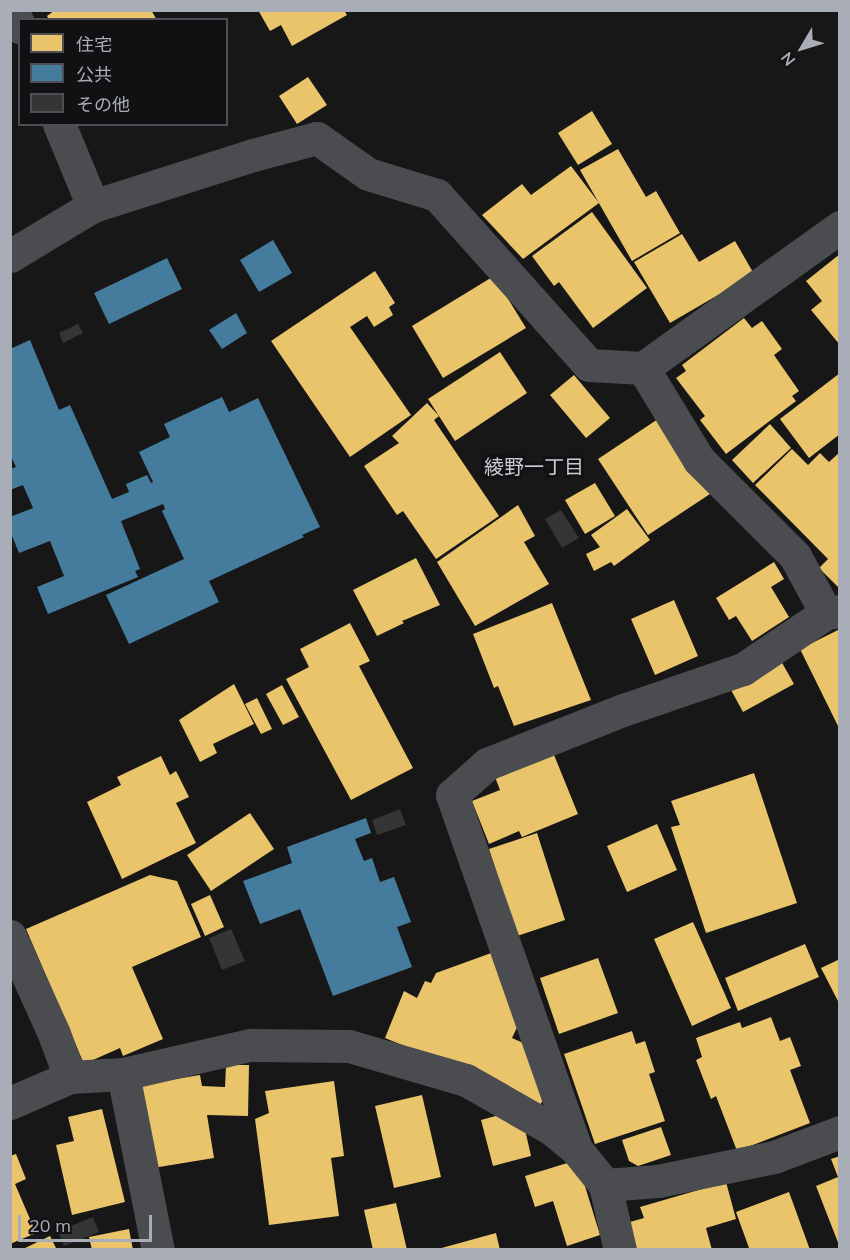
<!DOCTYPE html>
<meta charset="utf-8">
<style>
body{margin:0}
#map{position:relative;width:850px;height:1260px;overflow:hidden;background:#171717;font-family:Mulish,"Noto Sans JP",sans-serif}
div>[style]{position:absolute}
[style*='--x']{left:calc(var(--x)*1px);top:calc(var(--y)*1px);width:calc(var(--w)*1px);rotate:calc(var(--a)*1deg)}
.homes>*{inset:0;background:#e9c46a}
.public>*{inset:0;background:#457b9d}
.building>*{inset:0;background:#353536}
.minor>*{height:33px;margin:-16.5px;padding:0 16.5px;transform-origin:16.5px;border-radius:16.5px;background:#4b4c50}
span{translate:-50% -50%;white-space:nowrap;text-align:center;line-height:1.15;-webkit-text-stroke:6px #111113;paint-order:stroke}
.neighbourhood-label{font-size:20px;color:#c9ccd4}
.frame{position:absolute;inset:0;border:12px solid #a8adb8;pointer-events:none}
.legend{position:absolute;left:18px;top:18px;width:210px;height:108px;box-sizing:border-box;background:#111113;border:2px solid #4d4f55;margin:0;padding:8px 10px;list-style:none;font-size:18px;color:#a8adb8}
.legend li{display:flex;align-items:center;gap:12px;height:30px}
.legend b{width:30px;border:2px solid #4d4f55}
.north{position:absolute;left:772px;top:18px;width:60px;height:60px;-webkit-text-stroke:4px #111113;paint-order:stroke;rotate:232deg;font-size:16px;font-weight:700;line-height:24px;text-align:center;color:#a8adb8}
.north::after{content:'';display:block;margin:auto;width:21px;height:27px;background:#a8adb8;clip-path:polygon(50% 0,100% 100%,50% 72%,0 100%)}
.scale{position:absolute;left:18px;top:1215px;width:134px;height:27px;box-sizing:border-box;border:3px solid #a8adb8;border-top:0;padding-left:8px;font-size:18px;line-height:21px;white-space:nowrap;color:#a8adb8;-webkit-text-stroke:4px #111113;paint-order:stroke}
</style>
<div id="map">
<div class="homes">
<div style="clip-path:polygon(55px 10px,151px 10px,157px 20px,49px 20px,47px 16px)"></div>
<div style="clip-path:polygon(258px 10px,344px 10px,347px 15px,292px 46px,281px 25px,270px 31px)"></div>
<div style="clip-path:polygon(308px 77px,327px 105px,297px 124px,279px 96px)"></div>
<div style="clip-path:polygon(592px 111px,612px 144px,578px 165px,558px 133px)"></div>
<div style="clip-path:polygon(618px 149px,646px 197px,656px 191px,680px 233px,632px 261px,580px 170px)"></div>
<div style="clip-path:polygon(571px 166px,599px 203px,523px 259px,482px 215px,522px 184px,531px 195px)"></div>
<div style="clip-path:polygon(592px 212px,647px 288px,593px 328px,559px 282px,554px 286px,532px 256px)"></div>
<div style="clip-path:polygon(682px 234px,699px 262px,735px 241px,754px 274px,670px 323px,634px 262px)"></div>
<div style="clip-path:polygon(840px 254px,840px 345px,811px 310px,822px 301px,806px 281px)"></div>
<div style="clip-path:polygon(375px 271px,395px 303px,389px 307px,393px 315px,374px 327px,367px 316px,350px 327px,411px 415px,350px 457px,271px 341px)"></div>
<div style="clip-path:polygon(494px 276px,526px 328px,443px 378px,412px 326px)"></div>
<div style="clip-path:polygon(744px 318px,752px 328px,762px 321px,782px 349px,774px 355px,799px 391px,792px 396px,796px 401px,726px 454px,700px 420px,705px 416px,676px 378px,686px 371px,682px 365px)"></div>
<div style="clip-path:polygon(500px 352px,527px 393px,455px 441px,428px 399px)"></div>
<div style="clip-path:polygon(840px 373px,840px 434px,809px 458px,780px 419px)"></div>
<div style="clip-path:polygon(574px 375px,610px 418px,586px 438px,550px 395px)"></div>
<div style="clip-path:polygon(427px 403px,439px 416px,434px 420px,499px 516px,436px 559px,403px 511px,397px 515px,364px 466px,399px 443px,392px 436px)"></div>
<div style="clip-path:polygon(658px 419px,713px 492px,648px 535px,598px 459px)"></div>
<div style="clip-path:polygon(770px 424px,791px 448px,753px 483px,732px 460px)"></div>
<div style="clip-path:polygon(792px 449px,808px 465px,820px 453px,829px 462px,840px 452px,840px 589px,819px 568px,828px 559px,755px 485px)"></div>
<div style="clip-path:polygon(595px 483px,615px 516px,585px 534px,565px 500px)"></div>
<div style="clip-path:polygon(518px 505px,535px 536px,524px 542px,549px 584px,475px 626px,437px 562px)"></div>
<div style="clip-path:polygon(627px 509px,650px 540px,614px 566px,611px 562px,594px 571px,586px 554px,600px 547px,591px 535px)"></div>
<div style="clip-path:polygon(416px 558px,440px 605px,402px 621px,404px 623px,377px 636px,353px 590px)"></div>
<div style="clip-path:polygon(774px 562px,784px 579px,771px 587px,789px 617px,752px 641px,736px 616px,729px 620px,716px 598px)"></div>
<div style="clip-path:polygon(674px 600px,698px 656px,655px 675px,631px 619px)"></div>
<div style="clip-path:polygon(552px 603px,591px 700px,514px 726px,498px 686px,494px 688px,473px 634px)"></div>
<div style="clip-path:polygon(350px 623px,370px 661px,359px 666px,413px 768px,351px 800px,286px 679px,309px 667px,300px 649px)"></div>
<div style="clip-path:polygon(840px 629px,840px 725px,838px 726px,800px 649px)"></div>
<div style="clip-path:polygon(781px 661px,794px 684px,743px 712px,730px 688px)"></div>
<div style="clip-path:polygon(234px 684px,254px 724px,213px 744px,217px 753px,200px 762px,179px 720px)"></div>
<div style="clip-path:polygon(282px 685px,299px 717px,283px 725px,266px 694px)"></div>
<div style="clip-path:polygon(257px 698px,272px 729px,261px 734px,245px 704px)"></div>
<div style="clip-path:polygon(550px 745px,578px 814px,522px 837px,519px 831px,489px 844px,472px 801px,500px 790px,495px 777px)"></div>
<div style="clip-path:polygon(161px 756px,170px 775px,176px 771px,189px 797px,176px 803px,196px 843px,122px 879px,87px 802px,121px 785px,117px 777px)"></div>
<div style="clip-path:polygon(754px 773px,797px 903px,706px 933px,671px 827px,680px 825px,671px 801px)"></div>
<div style="clip-path:polygon(250px 813px,274px 849px,211px 891px,187px 855px)"></div>
<div style="clip-path:polygon(657px 824px,677px 870px,627px 892px,607px 846px)"></div>
<div style="clip-path:polygon(537px 833px,565px 920px,517px 936px,489px 849px)"></div>
<div style="clip-path:polygon(150px 875px,177px 881px,201px 937px,132px 967px,163px 1039px,123px 1056px,120px 1048px,84px 1064px,26px 929px)"></div>
<div style="clip-path:polygon(210px 895px,224px 927px,205px 936px,191px 904px)"></div>
<div style="clip-path:polygon(693px 922px,731px 1008px,692px 1026px,654px 939px)"></div>
<div style="clip-path:polygon(805px 944px,819px 977px,738px 1011px,725px 978px)"></div>
<div style="clip-path:polygon(494px 952px,521px 1019px,512px 1038px,530px 1046px,547px 1094px,540px 1105px,497px 1084px,385px 1038px,404px 991px,417px 998px,425px 981px,431px 983px,436px 973px)"></div>
<div style="clip-path:polygon(598px 958px,618px 1013px,559px 1034px,540px 978px)"></div>
<div style="clip-path:polygon(840px 959px,840px 1005px,821px 968px)"></div>
<div style="clip-path:polygon(771px 1017px,780px 1041px,790px 1037px,801px 1066px,790px 1070px,810px 1123px,737px 1151px,716px 1096px,711px 1099px,696px 1060px,702px 1057px,696px 1038px,740px 1022px,742px 1028px)"></div>
<div style="clip-path:polygon(632px 1031px,636px 1044px,645px 1041px,655px 1072px,649px 1074px,665px 1121px,595px 1144px,564px 1054px)"></div>
<div style="clip-path:polygon(226px 1065px,249px 1065px,248px 1116px,207px 1115px,214px 1158px,153px 1168px,139px 1085px,200px 1075px,202px 1086px,225px 1087px)"></div>
<div style="clip-path:polygon(334px 1081px,344px 1156px,331px 1158px,339px 1216px,269px 1225px,255px 1119px,269px 1113px,265px 1091px)"></div>
<div style="clip-path:polygon(422px 1095px,441px 1177px,394px 1188px,375px 1106px)"></div>
<div style="clip-path:polygon(102px 1109px,125px 1202px,72px 1215px,56px 1145px,74px 1141px,68px 1117px)"></div>
<div style="clip-path:polygon(503px 1114px,524px 1125px,531px 1156px,493px 1166px,481px 1120px)"></div>
<div style="clip-path:polygon(661px 1127px,671px 1155px,638px 1166px,629px 1161px,622px 1140px)"></div>
<div style="clip-path:polygon(16px 1154px,26px 1179px,15px 1184px,36px 1233px,10px 1244px,10px 1156px)"></div>
<div style="clip-path:polygon(840px 1156px,840px 1245px,839px 1245px,816px 1186px,838px 1177px,831px 1159px)"></div>
<div style="clip-path:polygon(577px 1160px,600px 1235px,567px 1246px,553px 1201px,535px 1207px,525px 1176px)"></div>
<div style="clip-path:polygon(726px 1182px,736px 1219px,706px 1228px,712px 1250px,630px 1250px,623px 1224px,644px 1218px,640px 1207px)"></div>
<div style="clip-path:polygon(789px 1192px,810px 1250px,745px 1250px,749px 1248px,736px 1212px)"></div>
<div style="clip-path:polygon(396px 1203px,407px 1250px,373px 1250px,364px 1210px)"></div>
<div style="clip-path:polygon(129px 1229px,133px 1250px,92px 1250px,89px 1237px)"></div>
<div style="clip-path:polygon(496px 1233px,500px 1250px,438px 1250px,438px 1249px)"></div>
<div style="clip-path:polygon(50px 1236px,57px 1250px,21px 1250px)"></div>
</div>
<div class="public">
<div style="clip-path:polygon(273px 240px,292px 273px,259px 292px,240px 260px)"></div>
<div style="clip-path:polygon(167px 258px,182px 289px,109px 324px,94px 293px)"></div>
<div style="clip-path:polygon(236px 313px,247px 333px,222px 349px,209px 330px)"></div>
<div style="clip-path:polygon(30px 340px,59px 410px,70px 405px,112px 499px,129px 492px,126px 484px,147px 475px,151px 483px,153px 482px,139px 452px,170px 437px,164px 424px,222px 397px,229px 412px,258px 398px,320px 527px,302px 535px,304px 537px,209px 581px,219px 602px,129px 644px,106px 595px,184px 559px,162px 511px,165px 509px,163px 504px,121px 521px,140px 569px,135px 571px,138px 577px,48px 614px,37px 587px,64px 576px,50px 541px,19px 553px,10px 531px,10px 517px,33px 508px,23px 485px,10px 490px,10px 469px,16px 467px,10px 454px,10px 349px)"></div>
<div style="clip-path:polygon(366px 818px,371px 833px,355px 839px,364px 861px,372px 858px,380px 882px,394px 877px,411px 922px,397px 927px,412px 967px,333px 996px,300px 909px,260px 924px,243px 881px,292px 863px,287px 847px)"></div>
</div>
<div class="building">
<div style="clip-path:polygon(78px 324px,83px 333px,63px 343px,59px 333px)"></div>
<div style="clip-path:polygon(561px 510px,579px 538px,562px 548px,545px 519px)"></div>
<div style="clip-path:polygon(400px 809px,406px 825px,377px 835px,372px 820px)"></div>
<div style="clip-path:polygon(231px 929px,245px 961px,222px 970px,209px 938px)"></div>
<div style="clip-path:polygon(93px 1217px,99px 1232px,64px 1246px,58px 1231px)"></div>
</div>
<div class="minor">
<div style="--x:12;--y:10;--w:19;--a:65"></div>
<div style="--x:59;--y:124;--w:89;--a:67.5"></div>
<div style="--x:10;--y:256;--w:97;--a:-31.1"></div>
<div style="--x:93;--y:206;--w:168;--a:-17.7"></div>
<div style="--x:253;--y:155;--w:66;--a:-14.9"></div>
<div style="--x:317;--y:138;--w:62;--a:35.2"></div>
<div style="--x:368;--y:174;--w:72;--a:16.9"></div>
<div style="--x:437;--y:195;--w:228;--a:48.2"></div>
<div style="--x:589;--y:365;--w:54;--a:3.2"></div>
<div style="--x:643;--y:368;--w:242;--a:-35.6"></div>
<div style="--x:643;--y:368;--w:108;--a:58.7"></div>
<div style="--x:699;--y:460;--w:136;--a:45"></div>
<div style="--x:795;--y:556;--w:65;--a:61.5"></div>
<div style="--x:10;--y:936;--w:107;--a:65.8"></div>
<div style="--x:54;--y:1034;--w:46;--a:69.6"></div>
<div style="--x:123;--y:1074;--w:179;--a:78.8"></div>
<div style="--x:10;--y:1103;--w:65;--a:-23.4"></div>
<div style="--x:70;--y:1077;--w:53;--a:-3.2"></div>
<div style="--x:123;--y:1074;--w:130;--a:-12.9"></div>
<div style="--x:250;--y:1045;--w:99;--a:0.6"></div>
<div style="--x:349;--y:1046;--w:122;--a:16.2"></div>
<div style="--x:466;--y:1080;--w:99;--a:29.7"></div>
<div style="--x:552;--y:1129;--w:31;--a:40"></div>
<div style="--x:576;--y:1149;--w:46;--a:51.1"></div>
<div style="--x:605;--y:1185;--w:67;--a:77"></div>
<div style="--x:576;--y:1149;--w:375;--a:-109.3"></div>
<div style="--x:452;--y:795;--w:47;--a:-41.5"></div>
<div style="--x:487;--y:764;--w:146;--a:-21.7"></div>
<div style="--x:623;--y:710;--w:127;--a:-18.9"></div>
<div style="--x:743;--y:669;--w:100;--a:-34"></div>
<div style="--x:826;--y:613;--w:14;--a:-8"></div>
<div style="--x:605;--y:1185;--w:53;--a:-4.3"></div>
<div style="--x:658;--y:1181;--w:118;--a:-11.7"></div>
<div style="--x:774;--y:1157;--w:71;--a:-20.7"></div>
</div>
<div class="neighbourhood-label">
<span style="left:534px;top:466px">綾野一丁目</span>
</div>
<div class="frame"></div>
<ul class="legend">
<li><b style="height:16px;background:#e9c46a"></b>住宅</li>
<li><b style="height:16px;background:#457b9d"></b>公共</li>
<li><b style="height:16px;background:#353536"></b>その他</li>
</ul>
<div class="north">N</div>
<div class="scale">20 m</div>
</div>
